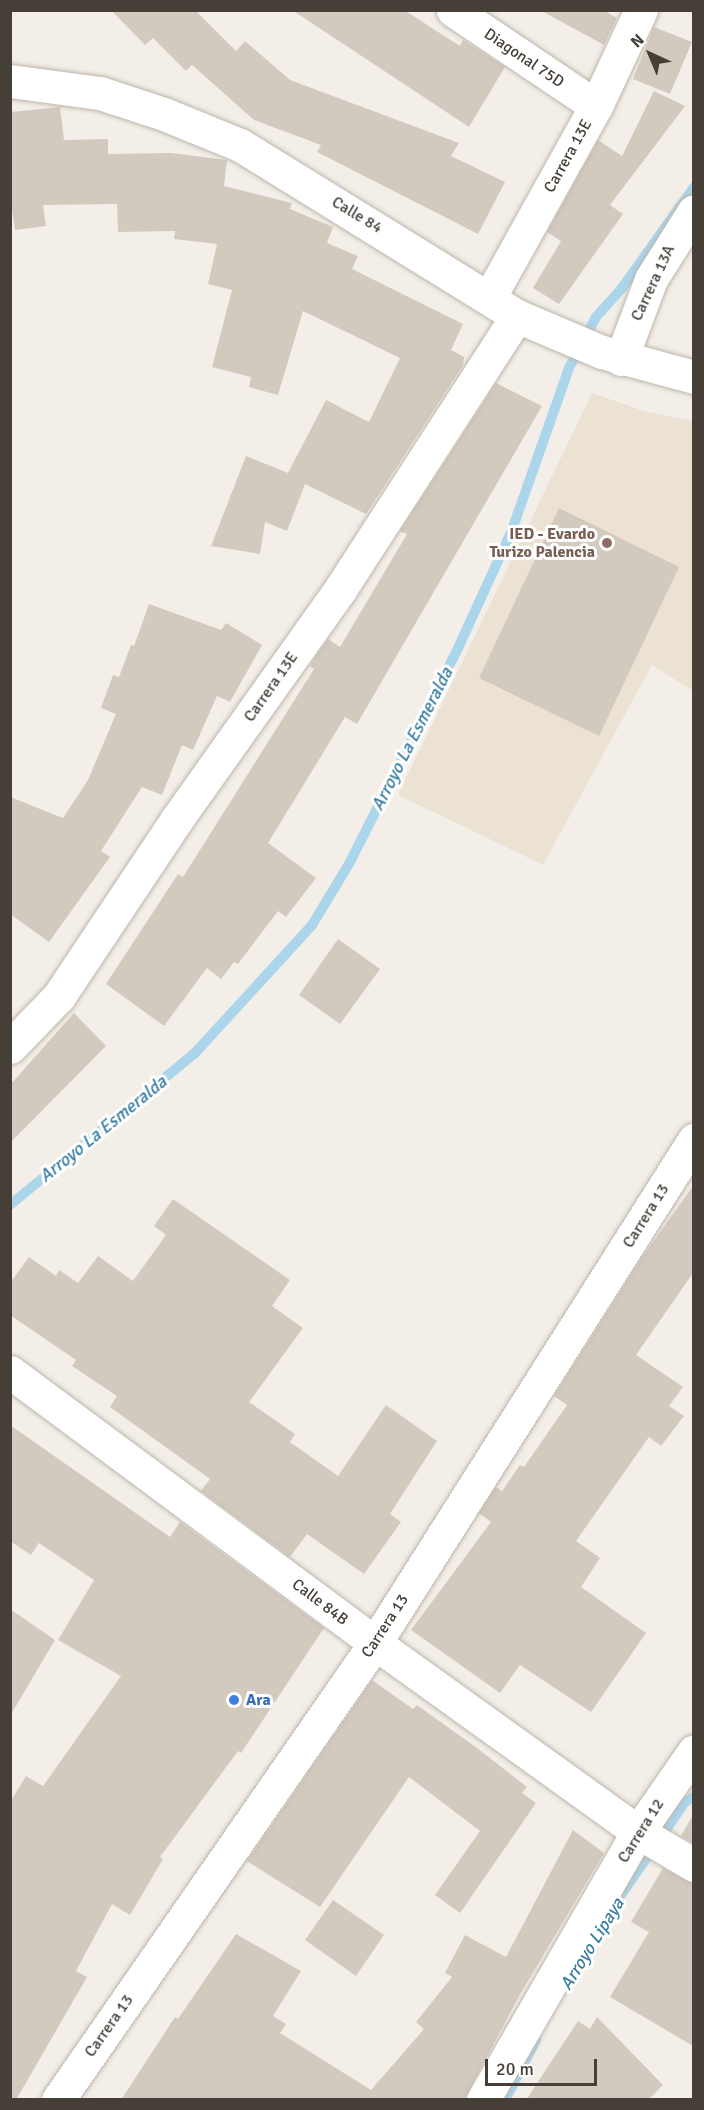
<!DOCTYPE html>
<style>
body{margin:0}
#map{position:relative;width:704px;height:2110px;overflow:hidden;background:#f3efe8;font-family:Signika,sans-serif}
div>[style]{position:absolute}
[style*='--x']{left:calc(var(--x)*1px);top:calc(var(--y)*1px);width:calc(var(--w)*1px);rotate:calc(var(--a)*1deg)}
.education>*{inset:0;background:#ebe2d3}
.stream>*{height:10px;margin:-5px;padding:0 5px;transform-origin:5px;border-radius:5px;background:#aad5ea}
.building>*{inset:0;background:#d3cabf}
.roads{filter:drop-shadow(0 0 2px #bdb6ac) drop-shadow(0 0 2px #bdb6ac)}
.minor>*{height:33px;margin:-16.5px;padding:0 16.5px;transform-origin:16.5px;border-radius:16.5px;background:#fff}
.dots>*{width:16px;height:16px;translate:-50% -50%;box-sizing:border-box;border:3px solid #fff;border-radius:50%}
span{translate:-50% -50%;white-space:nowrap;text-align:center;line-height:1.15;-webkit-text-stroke:6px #fff;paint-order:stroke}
.street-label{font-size:16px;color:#453f37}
.education-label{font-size:16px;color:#785e54;font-weight:700}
.right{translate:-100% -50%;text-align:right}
.shop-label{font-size:16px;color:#366cbe;font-weight:700}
.left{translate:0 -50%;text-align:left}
.water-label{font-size:18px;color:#387da0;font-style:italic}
.frame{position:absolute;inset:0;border:12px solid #453f37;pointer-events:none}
.north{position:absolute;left:620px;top:24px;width:60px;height:60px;-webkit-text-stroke:4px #fff;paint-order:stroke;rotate:316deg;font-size:16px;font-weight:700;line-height:24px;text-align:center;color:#453f37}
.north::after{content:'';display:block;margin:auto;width:21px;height:27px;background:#453f37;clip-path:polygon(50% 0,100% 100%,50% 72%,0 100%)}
.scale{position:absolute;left:485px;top:2059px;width:112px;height:27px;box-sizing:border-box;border:3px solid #453f37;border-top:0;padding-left:8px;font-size:18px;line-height:21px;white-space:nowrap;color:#453f37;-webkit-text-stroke:4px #fff;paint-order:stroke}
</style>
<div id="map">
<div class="education">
<div style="clip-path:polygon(592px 393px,644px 411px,693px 421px,693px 691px,652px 665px,543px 865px,398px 795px)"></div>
</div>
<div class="stream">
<div style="--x:10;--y:1205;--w:238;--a:-39.4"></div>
<div style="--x:194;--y:1054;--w:175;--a:-47.5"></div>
<div style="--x:312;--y:925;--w:71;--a:-58.8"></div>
<div style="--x:349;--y:864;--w:244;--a:-63.2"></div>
<div style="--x:459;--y:646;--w:128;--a:-65.4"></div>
<div style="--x:512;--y:530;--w:172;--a:-70.6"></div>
<div style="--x:569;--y:368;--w:58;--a:-62.1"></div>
<div style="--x:596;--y:317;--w:39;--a:-48"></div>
<div style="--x:622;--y:288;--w:124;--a:-54.5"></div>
<div style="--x:614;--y:1905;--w:125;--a:-55.4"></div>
<div style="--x:685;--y:1802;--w:10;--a:-29"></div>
<div style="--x:505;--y:2100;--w:68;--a:-62.7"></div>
</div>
<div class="building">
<div style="clip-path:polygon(111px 10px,195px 10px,236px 51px,245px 41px,290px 80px,459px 143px,451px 156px,505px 182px,478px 234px,317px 152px,321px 145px,254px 120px,192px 65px,186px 71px,153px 38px,145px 45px)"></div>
<div style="clip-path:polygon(292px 10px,404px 10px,460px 46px,463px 40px,505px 67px,469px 127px)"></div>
<div style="clip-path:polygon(540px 10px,603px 10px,617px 18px,604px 45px)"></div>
<div style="clip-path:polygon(654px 27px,692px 42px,670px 94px,633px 79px)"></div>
<div style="clip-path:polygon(654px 91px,685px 106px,610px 205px,623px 214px,559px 304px,533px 288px,561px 241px,547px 232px,598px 140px,622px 156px)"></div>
<div style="clip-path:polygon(60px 107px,64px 140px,108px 139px,108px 154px,171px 153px,227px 160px,224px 186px,292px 203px,290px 209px,333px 227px,327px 243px,358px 256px,352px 269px,463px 324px,451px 350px,464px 357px,463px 365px,366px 514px,305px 484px,287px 531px,265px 522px,260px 554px,211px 546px,246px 456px,288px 473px,326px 400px,369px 422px,400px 358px,303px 311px,278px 395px,249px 387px,251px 377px,212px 367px,232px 290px,208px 284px,217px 244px,174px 239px,175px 231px,118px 232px,117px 204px,43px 205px,46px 226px,15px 230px,10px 196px,10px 112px)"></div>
<div style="clip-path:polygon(496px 383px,542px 406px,357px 724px,345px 717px,268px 843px,316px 878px,286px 917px,278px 911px,238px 964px,234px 962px,221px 979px,207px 968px,164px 1026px,106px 984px,178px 874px,183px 877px,314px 669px,310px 666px,318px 653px,328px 639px,340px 647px,407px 534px,400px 531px)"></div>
<div style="clip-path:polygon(559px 508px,679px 567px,599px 736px,479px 678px)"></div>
<div style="clip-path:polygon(149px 604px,221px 630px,226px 623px,262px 645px,230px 702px,217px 696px,193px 750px,182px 745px,162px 795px,142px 787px,101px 851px,110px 857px,49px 942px,10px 914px,10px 797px,63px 818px,88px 780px,116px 714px,101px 708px,113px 675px,119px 677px,131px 645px,134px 646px)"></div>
<div style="clip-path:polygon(338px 939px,380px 969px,340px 1024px,299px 995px)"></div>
<div style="clip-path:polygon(74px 1013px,106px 1046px,10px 1143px,10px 1085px)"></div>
<div style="clip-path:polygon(693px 1186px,693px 1273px,636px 1355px,683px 1387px,669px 1406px,684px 1416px,661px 1446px,649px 1437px,576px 1541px,600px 1558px,581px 1587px,646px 1633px,591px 1712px,520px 1665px,500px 1693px,411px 1630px,491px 1522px,479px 1513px,496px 1487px,502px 1491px,520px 1465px,524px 1467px,567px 1405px,554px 1396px,643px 1256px)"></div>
<div style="clip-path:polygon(173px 1199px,290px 1280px,272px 1306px,303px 1328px,249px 1402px,295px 1434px,290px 1442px,338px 1476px,386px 1405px,437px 1441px,390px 1514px,401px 1522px,364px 1574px,307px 1534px,290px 1557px,201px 1491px,210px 1479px,110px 1407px,117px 1396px,72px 1366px,76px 1360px,10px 1315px,10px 1283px,29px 1257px,56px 1276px,59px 1270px,78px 1283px,98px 1256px,133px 1281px,166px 1235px,154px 1226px)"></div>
<div style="clip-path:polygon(10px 1425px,170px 1537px,180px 1522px,324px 1628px,241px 1753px,238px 1751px,160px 1857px,163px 1859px,130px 1915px,112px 1904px,76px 1971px,87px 1977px,16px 2100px,10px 2100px,10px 1802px,26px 1776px,43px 1786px,121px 1676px,58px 1640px,94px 1580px,39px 1543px,31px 1555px,10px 1541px)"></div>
<div style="clip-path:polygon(10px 1609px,55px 1640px,10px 1716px)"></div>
<div style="clip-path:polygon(372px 1680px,413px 1709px,417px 1705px,477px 1748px,527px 1787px,522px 1793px,536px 1803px,460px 1913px,435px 1895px,480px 1831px,409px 1777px,320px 1907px,247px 1861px)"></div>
<div style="clip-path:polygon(693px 1815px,693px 1843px,681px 1836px)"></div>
<div style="clip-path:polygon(573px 1830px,604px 1853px,519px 1996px,464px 2100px,121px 2100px,175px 2017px,178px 2019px,236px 1934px,301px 1971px,273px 2016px,286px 2024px,280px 2033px,371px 2090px,424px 2029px,416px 2022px,452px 1977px,445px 1973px,465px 1935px,506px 1957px)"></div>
<div style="clip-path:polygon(663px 1868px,693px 1884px,693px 2046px,610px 1997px,649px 1932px,631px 1922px)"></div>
<div style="clip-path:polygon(333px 1900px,384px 1935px,356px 1976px,305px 1940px)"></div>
<div style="clip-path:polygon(597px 2017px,663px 2085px,648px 2100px,526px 2100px,578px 2021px,590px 2029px)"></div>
</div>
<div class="roads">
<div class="minor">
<div style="--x:453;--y:10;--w:172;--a:33.9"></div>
<div style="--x:10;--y:81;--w:91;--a:7.6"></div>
<div style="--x:100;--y:93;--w:67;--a:18.2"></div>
<div style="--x:164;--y:114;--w:82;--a:22.2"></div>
<div style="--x:240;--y:145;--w:326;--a:31.7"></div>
<div style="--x:517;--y:316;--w:92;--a:23"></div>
<div style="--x:602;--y:352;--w:95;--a:15.2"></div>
<div style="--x:489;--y:298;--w:220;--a:-60.9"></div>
<div style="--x:596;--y:106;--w:106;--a:-64.9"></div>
<div style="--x:621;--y:359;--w:85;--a:-69.4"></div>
<div style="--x:651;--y:279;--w:80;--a:-57.7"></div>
<div style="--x:10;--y:1047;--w:71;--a:-46.1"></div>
<div style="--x:59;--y:996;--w:213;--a:-56.3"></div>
<div style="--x:177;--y:819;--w:283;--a:-54.6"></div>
<div style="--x:341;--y:588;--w:324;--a:-57.1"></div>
<div style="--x:10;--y:1372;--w:455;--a:36.6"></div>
<div style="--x:375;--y:1643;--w:324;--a:35.7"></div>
<div style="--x:638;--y:1832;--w:65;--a:30.5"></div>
<div style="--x:58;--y:2100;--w:556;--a:-55.25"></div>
<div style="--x:375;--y:1643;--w:596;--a:-57.62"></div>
<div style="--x:483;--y:2100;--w:310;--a:-60"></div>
<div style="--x:638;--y:1832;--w:98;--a:-55.3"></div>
</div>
</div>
<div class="dots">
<div style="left:607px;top:543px;background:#8d6e63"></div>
<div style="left:234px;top:1700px;background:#3f7fe0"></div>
</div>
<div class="street-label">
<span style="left:524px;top:58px;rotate:34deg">Diagonal 75D</span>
<span style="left:568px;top:156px;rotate:-61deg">Carrera 13E</span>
<span style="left:357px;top:215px;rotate:31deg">Calle 84</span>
<span style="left:653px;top:283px;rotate:-65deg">Carrera 13A</span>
<span style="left:271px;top:687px;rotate:-55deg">Carrera 13E</span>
<span style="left:646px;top:1216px;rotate:-58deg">Carrera 13</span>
<span style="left:320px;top:1602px;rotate:37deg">Calle 84B</span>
<span style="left:385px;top:1626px;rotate:-57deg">Carrera 13</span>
<span style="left:641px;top:1831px;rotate:-58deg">Carrera 12</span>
<span style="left:109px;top:2026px;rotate:-55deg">Carrera 13</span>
</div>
<div class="education-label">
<span class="right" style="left:595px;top:543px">IED - Evardo<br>Turizo Palencia</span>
</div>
<div class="shop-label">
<span class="left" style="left:246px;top:1700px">Ara</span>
</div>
<div class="water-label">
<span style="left:412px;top:739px;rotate:-63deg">Arroyo La Esmeralda</span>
<span style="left:103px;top:1129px;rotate:-39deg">Arroyo La Esmeralda</span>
<span style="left:592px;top:1944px;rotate:-58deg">Arroyo Lipaya</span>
</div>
<div class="frame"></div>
<div class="north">N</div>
<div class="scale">20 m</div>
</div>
